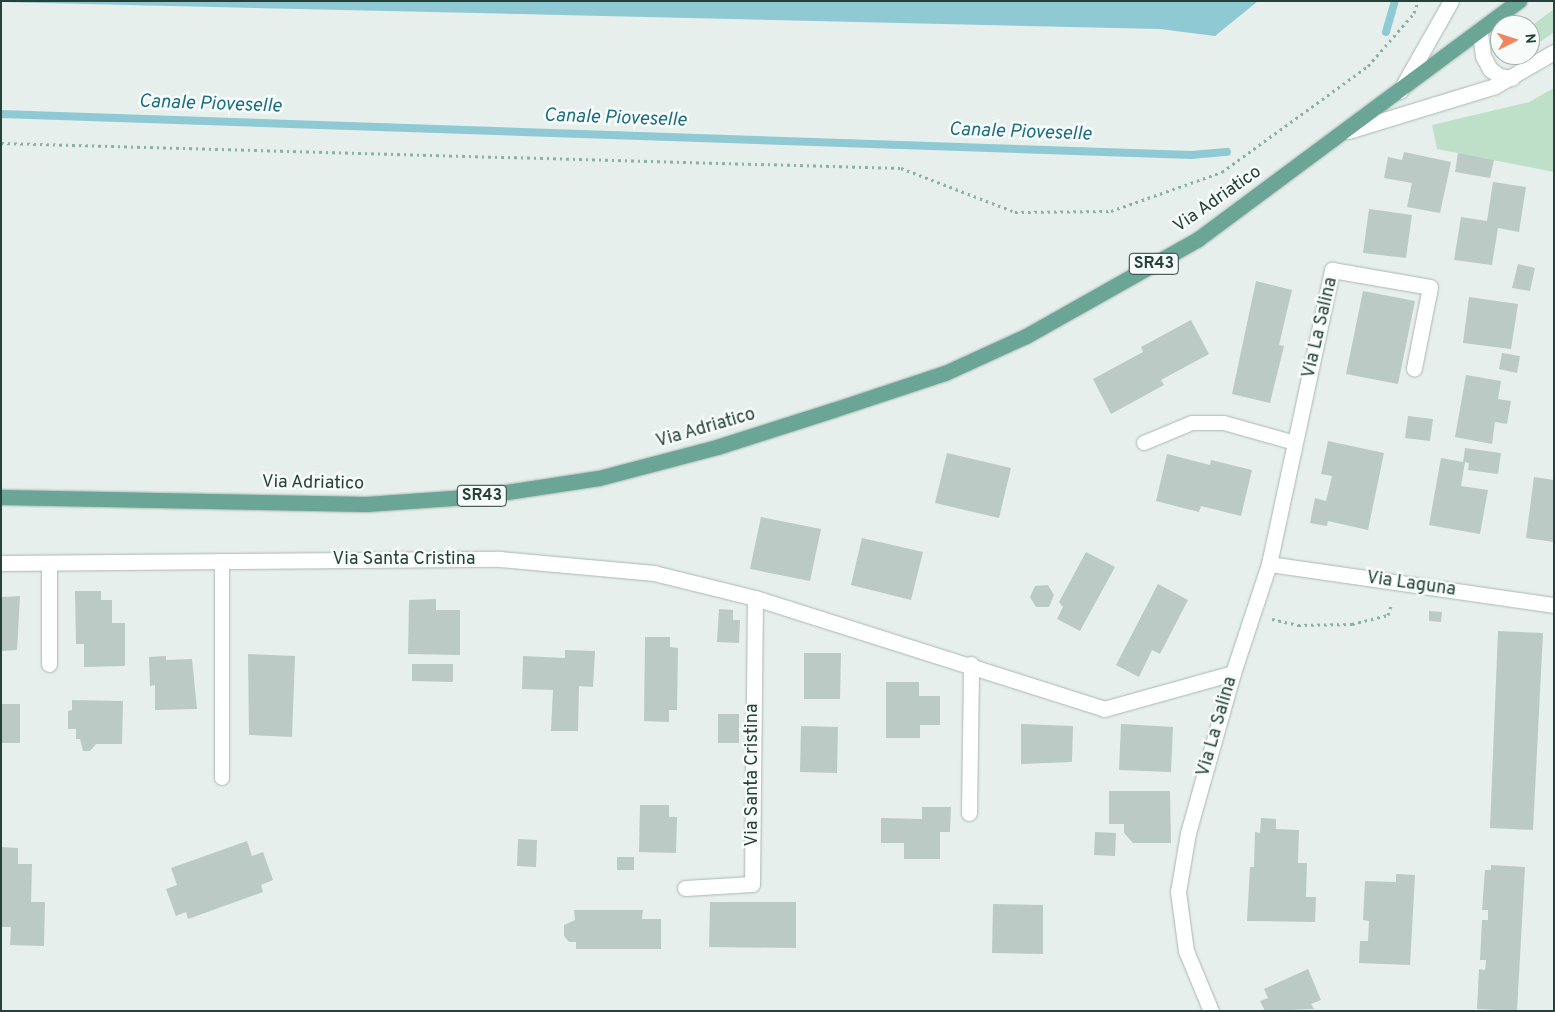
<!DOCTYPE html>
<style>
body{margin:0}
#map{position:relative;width:1555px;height:1012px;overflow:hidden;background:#e6efeb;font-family:Overpass,sans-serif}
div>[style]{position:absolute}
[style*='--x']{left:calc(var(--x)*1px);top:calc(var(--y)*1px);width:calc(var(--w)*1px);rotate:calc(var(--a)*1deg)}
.green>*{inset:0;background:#bfe0c8}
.water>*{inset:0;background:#8ec9d4}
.stream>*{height:8px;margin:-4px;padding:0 4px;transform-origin:4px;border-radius:4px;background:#8ec9d4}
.building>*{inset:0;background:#bbcac4}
.path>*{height:3px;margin-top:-1.5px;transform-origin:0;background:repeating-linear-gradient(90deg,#86b3a5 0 2.5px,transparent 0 6.5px)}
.roads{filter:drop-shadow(0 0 1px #a8b8b2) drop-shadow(0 0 1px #a8b8b2)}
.service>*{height:14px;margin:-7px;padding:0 7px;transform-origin:7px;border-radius:7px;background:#fff}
.minor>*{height:15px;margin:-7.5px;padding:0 7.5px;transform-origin:7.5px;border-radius:7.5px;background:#fff}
.primary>*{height:15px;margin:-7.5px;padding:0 7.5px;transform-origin:7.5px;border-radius:7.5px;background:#6aa596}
span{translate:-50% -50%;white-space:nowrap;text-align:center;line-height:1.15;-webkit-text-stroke:5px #f7fbf9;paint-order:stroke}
.shield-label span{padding:1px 4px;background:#f7fbf9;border:1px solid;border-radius:4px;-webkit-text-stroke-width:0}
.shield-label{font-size:16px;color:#24423a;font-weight:700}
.street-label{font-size:18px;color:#24423a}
.water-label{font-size:19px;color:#1c6f80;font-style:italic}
.frame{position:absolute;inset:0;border:2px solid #24423a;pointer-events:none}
.north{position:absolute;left:1490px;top:15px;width:50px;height:50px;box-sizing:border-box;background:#f7fbf9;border:1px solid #a3b1ad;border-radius:50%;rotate:85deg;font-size:14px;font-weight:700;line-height:20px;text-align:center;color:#24423a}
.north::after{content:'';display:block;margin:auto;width:18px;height:22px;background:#f4845f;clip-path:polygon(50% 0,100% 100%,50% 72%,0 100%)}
</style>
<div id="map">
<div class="green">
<div style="clip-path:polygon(1554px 9px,1554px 32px,1530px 49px,1530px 27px)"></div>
<div style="clip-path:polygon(1554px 88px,1554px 172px,1437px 149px,1432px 125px,1529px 102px)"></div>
</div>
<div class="water">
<div style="clip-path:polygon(1258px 1px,1215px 36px,1160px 29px,1px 2px)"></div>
</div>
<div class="stream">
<div style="--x:1386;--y:32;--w:32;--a:-74"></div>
<div style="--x:1;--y:114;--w:1191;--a:1.97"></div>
<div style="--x:1191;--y:155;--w:36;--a:-5"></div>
</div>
<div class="building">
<div style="clip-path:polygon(1404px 152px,1451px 162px,1440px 213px,1407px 207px,1412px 183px,1384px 178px,1388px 157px,1402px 160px)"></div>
<div style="clip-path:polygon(1458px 153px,1494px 160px,1490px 178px,1455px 172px)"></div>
<div style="clip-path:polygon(1493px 182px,1526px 187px,1519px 232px,1498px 228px,1492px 265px,1454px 260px,1461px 217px,1487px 221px)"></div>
<div style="clip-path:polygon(1369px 209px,1412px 215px,1406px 258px,1363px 253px)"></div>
<div style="clip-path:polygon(1518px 264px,1535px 268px,1530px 291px,1512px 288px)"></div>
<div style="clip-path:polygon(1256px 281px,1292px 290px,1279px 345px,1284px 346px,1270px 403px,1232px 394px)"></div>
<div style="clip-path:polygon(1363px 291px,1415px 301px,1398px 384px,1346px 374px)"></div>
<div style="clip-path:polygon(1469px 297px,1518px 304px,1511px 349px,1463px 343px)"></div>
<div style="clip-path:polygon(1191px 320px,1209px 354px,1161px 380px,1164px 385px,1111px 414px,1093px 379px,1143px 352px,1141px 347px)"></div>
<div style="clip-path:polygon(1502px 353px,1520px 356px,1517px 373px,1499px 369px)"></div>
<div style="clip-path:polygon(1466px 375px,1501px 381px,1498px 399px,1511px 401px,1507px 424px,1495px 422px,1492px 444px,1455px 437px)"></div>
<div style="clip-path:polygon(1408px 416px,1433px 419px,1430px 441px,1405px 438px)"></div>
<div style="clip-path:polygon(1328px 441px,1384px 453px,1368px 530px,1328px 521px,1327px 526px,1310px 523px,1315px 498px,1326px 501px,1332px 476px,1321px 474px)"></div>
<div style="clip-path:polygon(1465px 448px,1501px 453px,1498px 474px,1468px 470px,1469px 463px,1465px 462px,1461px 486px,1488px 490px,1480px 534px,1429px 525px,1441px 458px,1463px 462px)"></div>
<div style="clip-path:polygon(947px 453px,1011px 468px,999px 518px,935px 503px)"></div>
<div style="clip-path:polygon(1167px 454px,1210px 465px,1211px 460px,1252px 470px,1241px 516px,1201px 506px,1199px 512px,1156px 501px)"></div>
<div style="clip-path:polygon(1534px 477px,1554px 480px,1554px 542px,1526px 538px)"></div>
<div style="clip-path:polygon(761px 517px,821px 529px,810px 581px,750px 569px)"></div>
<div style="clip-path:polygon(862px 538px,923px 552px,911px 600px,851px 585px)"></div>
<div style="clip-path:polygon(1086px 552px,1115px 567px,1080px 631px,1057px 619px,1063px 607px,1059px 602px)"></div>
<div style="clip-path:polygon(1158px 584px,1188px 600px,1160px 654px,1152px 650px,1139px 677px,1116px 665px)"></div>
<div style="clip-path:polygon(1048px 585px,1054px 595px,1049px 607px,1036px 607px,1030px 597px,1035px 586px)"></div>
<div style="clip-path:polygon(75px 591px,101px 591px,101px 600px,112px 600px,112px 623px,125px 623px,125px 666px,84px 667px,84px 644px,76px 644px)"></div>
<div style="clip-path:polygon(20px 596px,17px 650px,1px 651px,1px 597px)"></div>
<div style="clip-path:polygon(436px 599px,436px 610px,460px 610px,460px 655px,408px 654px,409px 600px)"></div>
<div style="clip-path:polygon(719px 609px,733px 610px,733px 620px,740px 620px,739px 643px,717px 642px)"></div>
<div style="clip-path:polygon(1429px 611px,1442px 612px,1441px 622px,1429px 621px)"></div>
<div style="clip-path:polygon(1498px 631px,1543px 633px,1533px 830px,1490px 828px)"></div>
<div style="clip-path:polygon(645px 637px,670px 637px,670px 647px,678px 648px,677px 710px,669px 710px,669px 722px,644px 721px)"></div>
<div style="clip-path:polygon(565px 650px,595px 651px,593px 687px,579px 686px,578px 731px,551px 731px,553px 690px,522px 689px,523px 656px,565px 658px)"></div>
<div style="clip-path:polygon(804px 653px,841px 653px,840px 699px,804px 699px)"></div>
<div style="clip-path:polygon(248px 654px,295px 656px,292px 737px,249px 735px)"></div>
<div style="clip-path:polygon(166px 656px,166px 660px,192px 659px,197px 709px,155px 710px,155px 685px,150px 686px,149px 657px)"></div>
<div style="clip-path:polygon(412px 664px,453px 664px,453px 682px,412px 681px)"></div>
<div style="clip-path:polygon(886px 682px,919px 682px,919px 696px,940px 696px,940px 725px,920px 725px,920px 738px,886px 738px)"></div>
<div style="clip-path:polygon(72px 700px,123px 701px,122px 744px,96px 744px,90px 751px,83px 751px,80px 739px,76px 739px,76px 729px,68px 729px,68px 711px,72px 710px)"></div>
<div style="clip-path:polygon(1px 704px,20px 704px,20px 743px,1px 743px)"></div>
<div style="clip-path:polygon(718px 714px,739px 714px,739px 743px,718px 743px)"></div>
<div style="clip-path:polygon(1021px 724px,1073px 726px,1072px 762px,1021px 764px)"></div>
<div style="clip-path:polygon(1121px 724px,1173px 727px,1171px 772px,1119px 770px)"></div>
<div style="clip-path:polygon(801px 726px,838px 727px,837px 773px,800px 772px)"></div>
<div style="clip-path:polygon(1109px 791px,1170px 791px,1171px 843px,1133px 843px,1124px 833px,1124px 824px,1109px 824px)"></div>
<div style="clip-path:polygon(640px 805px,669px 805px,669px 817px,677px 817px,676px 853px,639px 852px)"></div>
<div style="clip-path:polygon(922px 807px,951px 807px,950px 832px,940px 832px,940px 859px,904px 859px,904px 843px,881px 843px,881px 818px,922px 819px)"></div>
<div style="clip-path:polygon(1261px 818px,1276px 819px,1276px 829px,1299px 830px,1298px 863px,1307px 863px,1306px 897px,1316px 897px,1315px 922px,1247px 921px,1250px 867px,1254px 867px,1255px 832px,1260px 833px)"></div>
<div style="clip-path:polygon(1095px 832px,1116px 833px,1115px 856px,1094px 855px)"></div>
<div style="clip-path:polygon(518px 839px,537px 840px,536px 867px,517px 866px)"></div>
<div style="clip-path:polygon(247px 841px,252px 856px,263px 852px,273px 880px,261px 885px,263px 892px,188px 919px,186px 912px,176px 916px,166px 889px,177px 885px,171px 868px)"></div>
<div style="clip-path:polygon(1px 847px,18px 848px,18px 864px,32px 864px,31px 902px,45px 902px,44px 946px,10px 945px,11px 927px,1px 927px)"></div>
<div style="clip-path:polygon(617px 857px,634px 857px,634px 870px,617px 870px)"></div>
<div style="clip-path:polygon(1491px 865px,1525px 867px,1517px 1011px,1477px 1009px,1479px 969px,1485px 970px,1486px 960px,1480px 960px,1482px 920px,1488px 920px,1488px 910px,1482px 910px,1485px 870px,1491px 870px)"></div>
<div style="clip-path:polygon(1396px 874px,1415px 875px,1410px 965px,1359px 963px,1360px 941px,1368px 941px,1369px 921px,1363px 920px,1365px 881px,1396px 882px)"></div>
<div style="clip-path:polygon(710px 902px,796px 902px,796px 948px,709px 947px)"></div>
<div style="clip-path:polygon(993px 904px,1043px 905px,1043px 954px,992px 953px)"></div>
<div style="clip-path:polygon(574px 910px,643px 910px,642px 919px,661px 919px,661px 949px,576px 949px,576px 942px,569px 942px,564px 936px,564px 925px,575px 920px)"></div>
<div style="clip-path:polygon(1308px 969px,1321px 1000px,1311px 1004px,1314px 1009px,1265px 1011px,1260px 1001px,1268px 998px,1264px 989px)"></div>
</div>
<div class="path">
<div style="--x:1;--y:143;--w:900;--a:1.59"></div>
<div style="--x:901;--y:168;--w:122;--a:21.1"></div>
<div style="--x:1015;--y:212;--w:96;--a:-0.6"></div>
<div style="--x:1111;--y:211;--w:118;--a:-19.4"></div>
<div style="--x:1222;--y:172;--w:180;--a:-36"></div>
<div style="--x:1368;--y:66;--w:70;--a:-49"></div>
<div style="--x:1414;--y:13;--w:13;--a:-72"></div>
<div style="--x:1272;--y:619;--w:27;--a:13"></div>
<div style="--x:1298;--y:625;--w:54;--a:-1.1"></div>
<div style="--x:1352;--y:624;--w:37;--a:-14"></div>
<div style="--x:1388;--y:615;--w:13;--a:-72"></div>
</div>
<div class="roads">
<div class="service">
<div style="--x:1144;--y:443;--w:52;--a:-22.6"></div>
<div style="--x:1192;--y:423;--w:32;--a:0"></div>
<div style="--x:1224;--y:423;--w:74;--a:15.7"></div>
<div style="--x:222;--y:778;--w:217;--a:-90"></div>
</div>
<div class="minor">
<div style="--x:1480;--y:32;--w:24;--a:83"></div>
<div style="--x:1483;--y:56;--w:15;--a:62"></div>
<div style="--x:1490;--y:69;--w:11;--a:38"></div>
<div style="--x:1499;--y:76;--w:13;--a:9"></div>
<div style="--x:1400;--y:91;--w:103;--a:-60.5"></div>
<div style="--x:1348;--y:131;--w:154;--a:-17"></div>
<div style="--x:1495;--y:86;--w:68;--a:-30"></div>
<div style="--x:1;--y:563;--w:499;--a:-0.5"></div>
<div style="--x:500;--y:559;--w:155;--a:5.2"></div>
<div style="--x:654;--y:573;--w:104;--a:13.9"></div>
<div style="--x:755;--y:598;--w:366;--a:17.6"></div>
<div style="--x:1104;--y:709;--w:134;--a:-15.6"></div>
<div style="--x:49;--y:563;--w:101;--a:90"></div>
<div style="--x:1269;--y:564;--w:288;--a:8.2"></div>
<div style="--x:969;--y:813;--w:149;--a:-89.2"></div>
<div style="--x:685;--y:888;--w:67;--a:-3.4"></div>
<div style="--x:752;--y:884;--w:286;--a:-89.4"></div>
<div style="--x:1211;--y:1011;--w:65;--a:-112.6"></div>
<div style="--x:1186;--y:951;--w:60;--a:-97.7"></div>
<div style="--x:1178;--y:892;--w:60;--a:-80.4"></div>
<div style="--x:1188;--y:833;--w:166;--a:-74.3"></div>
<div style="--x:1233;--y:673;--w:115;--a:-71.7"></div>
<div style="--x:1269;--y:564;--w:301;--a:-77.9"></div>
<div style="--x:1332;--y:270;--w:99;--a:9.8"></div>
<div style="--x:1430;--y:287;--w:83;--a:101.2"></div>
</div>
<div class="primary">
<div style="--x:1;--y:497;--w:365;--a:1.1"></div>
<div style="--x:366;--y:504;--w:115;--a:-4"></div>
<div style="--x:481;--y:496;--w:119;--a:-8.7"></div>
<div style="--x:599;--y:478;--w:122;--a:-14.7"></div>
<div style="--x:717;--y:447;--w:122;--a:-17.7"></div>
<div style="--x:833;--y:410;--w:118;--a:-18.3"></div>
<div style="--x:945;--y:373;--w:89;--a:-24.6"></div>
<div style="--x:1026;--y:336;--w:197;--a:-29.4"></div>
<div style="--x:1198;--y:239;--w:400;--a:-36.6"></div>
</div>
</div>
<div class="shield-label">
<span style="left:1154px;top:264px">SR43</span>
<span style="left:482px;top:496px">SR43</span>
</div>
<div class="street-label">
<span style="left:1218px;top:200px;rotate:-35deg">Via Adriatico</span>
<span style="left:1321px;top:328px;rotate:-77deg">Via La Salina</span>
<span style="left:706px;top:429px;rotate:-16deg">Via Adriatico</span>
<span style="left:313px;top:484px;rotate:1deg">Via Adriatico</span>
<span style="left:404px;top:560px">Via Santa Cristina</span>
<span style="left:1411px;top:585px;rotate:8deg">Via Laguna</span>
<span style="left:1218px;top:727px;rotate:-74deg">Via La Salina</span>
<span style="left:753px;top:775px;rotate:-90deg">Via Santa Cristina</span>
</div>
<div class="water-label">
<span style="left:210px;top:105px;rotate:2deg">Canale Pioveselle</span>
<span style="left:615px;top:119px;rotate:2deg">Canale Pioveselle</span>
<span style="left:1020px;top:133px;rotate:2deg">Canale Pioveselle</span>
</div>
<div class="frame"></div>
<div class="north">N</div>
</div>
